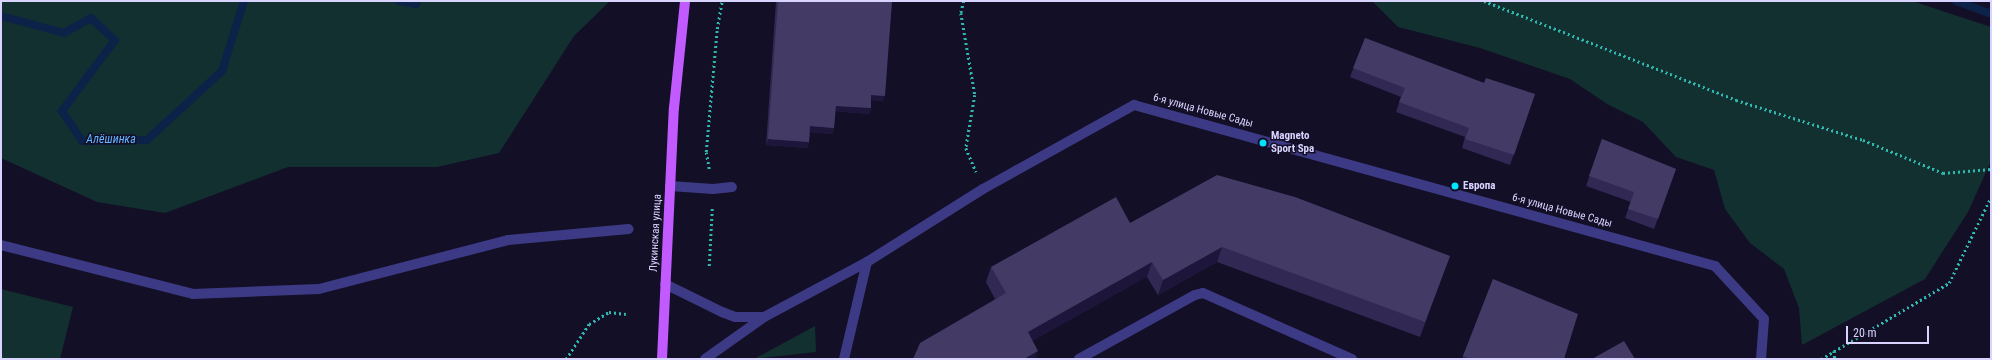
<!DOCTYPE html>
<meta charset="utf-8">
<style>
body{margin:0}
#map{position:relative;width:1992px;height:360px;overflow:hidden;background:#130f26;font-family:"Roboto Condensed",sans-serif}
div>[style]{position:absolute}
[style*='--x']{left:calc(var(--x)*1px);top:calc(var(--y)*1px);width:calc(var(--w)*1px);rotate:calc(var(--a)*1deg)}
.green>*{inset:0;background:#12302f}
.stream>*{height:8px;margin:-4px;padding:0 4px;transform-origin:4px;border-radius:4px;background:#0c2248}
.path>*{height:2.5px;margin-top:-1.25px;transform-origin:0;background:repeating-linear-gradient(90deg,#2fb8b0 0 2px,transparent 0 5px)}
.minor>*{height:10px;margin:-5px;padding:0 5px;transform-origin:5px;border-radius:5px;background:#3d3a85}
.major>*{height:10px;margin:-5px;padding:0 5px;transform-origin:5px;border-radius:5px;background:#c25bff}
.wall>*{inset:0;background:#312854}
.shaded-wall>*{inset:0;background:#1d163a}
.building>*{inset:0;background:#433a66}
.dots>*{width:11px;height:11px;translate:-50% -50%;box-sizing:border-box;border:2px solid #130f26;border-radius:50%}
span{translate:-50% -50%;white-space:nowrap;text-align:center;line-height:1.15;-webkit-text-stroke:3px #130f26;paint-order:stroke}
.street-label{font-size:11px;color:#d9d4ff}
.poi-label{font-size:11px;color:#d9d4ff;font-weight:700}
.left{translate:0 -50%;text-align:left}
.water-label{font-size:12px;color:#62b6ff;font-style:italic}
.frame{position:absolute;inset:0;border:2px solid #d9d4ff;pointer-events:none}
.scale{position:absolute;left:1846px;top:326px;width:83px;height:18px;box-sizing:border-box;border:2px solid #d9d4ff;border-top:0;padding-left:5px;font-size:12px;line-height:14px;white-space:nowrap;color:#d9d4ff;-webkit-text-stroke:3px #130f26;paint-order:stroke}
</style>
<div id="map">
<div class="green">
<div style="clip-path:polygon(1px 1px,610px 1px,574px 36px,499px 153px,437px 167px,288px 167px,165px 213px,97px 202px,1px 158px)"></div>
<div style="clip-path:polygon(1372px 1px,1912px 1px,1991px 27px,1991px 161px,1968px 212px,1925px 279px,1802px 345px,1799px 308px,1784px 269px,1750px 243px,1725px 209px,1714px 170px,1676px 157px,1643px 122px,1607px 104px,1570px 79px,1480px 48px,1398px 27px)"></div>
<div style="clip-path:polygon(1px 289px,73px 307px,60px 359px,1px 359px)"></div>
<div style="clip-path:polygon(815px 326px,816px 352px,754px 359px)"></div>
</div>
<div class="stream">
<div style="--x:399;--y:1;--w:17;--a:10"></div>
<div style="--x:416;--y:4;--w:3;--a:-72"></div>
<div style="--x:1956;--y:1;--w:37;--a:20"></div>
<div style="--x:1;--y:16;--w:65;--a:15.1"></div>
<div style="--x:64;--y:33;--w:31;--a:-29"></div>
<div style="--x:91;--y:18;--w:33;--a:43"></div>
<div style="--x:115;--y:40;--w:89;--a:126.7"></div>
<div style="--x:62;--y:111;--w:36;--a:56"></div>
<div style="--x:82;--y:141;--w:65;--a:-0.9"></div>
<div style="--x:147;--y:140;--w:102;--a:-42.6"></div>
<div style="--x:222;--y:71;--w:73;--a:-72.6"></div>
</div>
<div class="path">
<div style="--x:964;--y:1;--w:12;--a:104"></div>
<div style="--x:961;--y:13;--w:83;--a:80.3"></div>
<div style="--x:975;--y:95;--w:54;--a:99.6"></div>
<div style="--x:966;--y:148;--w:26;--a:67"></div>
<div style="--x:1484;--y:1;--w:271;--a:21.4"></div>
<div style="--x:1736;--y:100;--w:133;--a:17.5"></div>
<div style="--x:1863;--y:140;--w:87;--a:22.4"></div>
<div style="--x:1943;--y:173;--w:48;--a:-4.8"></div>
<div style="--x:709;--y:169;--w:17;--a:-100"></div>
<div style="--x:706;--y:152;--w:123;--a:-84.9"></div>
<div style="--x:717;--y:29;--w:28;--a:-80"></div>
<div style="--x:709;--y:266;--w:58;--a:-87"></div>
<div style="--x:1834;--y:351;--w:8;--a:83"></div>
<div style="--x:566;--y:359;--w:42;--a:-56.7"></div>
<div style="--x:589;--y:324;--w:23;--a:-31"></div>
<div style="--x:609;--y:312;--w:17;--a:7"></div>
<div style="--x:1821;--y:359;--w:149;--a:-30.7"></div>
<div style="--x:1949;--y:283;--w:96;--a:-64"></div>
</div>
<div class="minor">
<div style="--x:670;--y:186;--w:43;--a:4"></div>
<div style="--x:713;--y:189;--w:19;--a:-6"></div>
<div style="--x:1;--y:245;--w:198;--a:14.3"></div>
<div style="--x:193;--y:294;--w:126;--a:-2.3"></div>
<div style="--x:319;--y:289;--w:195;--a:-14.5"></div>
<div style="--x:508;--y:240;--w:121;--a:-5.2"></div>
<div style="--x:665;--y:284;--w:64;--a:26.2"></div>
<div style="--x:722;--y:312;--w:14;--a:21"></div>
<div style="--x:735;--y:317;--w:29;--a:0"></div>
<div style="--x:705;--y:359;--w:72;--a:-35.4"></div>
<div style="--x:764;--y:317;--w:117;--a:-28.1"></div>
<div style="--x:867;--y:262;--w:137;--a:-32.2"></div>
<div style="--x:983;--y:189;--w:173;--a:-29.1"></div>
<div style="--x:1134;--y:105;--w:603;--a:15.49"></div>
<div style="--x:1715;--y:266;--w:72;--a:47.2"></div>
<div style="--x:1764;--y:319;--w:40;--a:94.3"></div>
<div style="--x:844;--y:359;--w:100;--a:-76.7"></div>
<div style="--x:1079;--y:359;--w:132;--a:-28.9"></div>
<div style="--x:1195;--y:295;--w:8;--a:-14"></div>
<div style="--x:1203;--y:293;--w:163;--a:23.9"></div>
</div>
<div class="major">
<div style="--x:662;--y:359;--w:251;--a:-87.3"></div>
<div style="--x:674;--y:108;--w:108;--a:-84.1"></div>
</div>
<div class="wall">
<div style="clip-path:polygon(776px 1px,892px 1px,883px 101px,871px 100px,871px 108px,869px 114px,835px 111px,834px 128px,832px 134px,810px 132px,809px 142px,807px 148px,766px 145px)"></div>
<div style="clip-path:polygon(1365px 38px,1484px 83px,1535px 94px,1510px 165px,1462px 148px,1465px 137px,1396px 112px,1401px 97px,1350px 77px)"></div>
<div style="clip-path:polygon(1602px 139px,1676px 169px,1654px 229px,1625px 218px,1631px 202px,1586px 186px)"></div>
<div style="clip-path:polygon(1130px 223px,1450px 256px,1420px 337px,1217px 262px,1158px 295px,1147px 277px,995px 299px,986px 282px,991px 267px)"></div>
<div style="clip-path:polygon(1493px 279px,1564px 359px,1462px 359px)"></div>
</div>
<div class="shaded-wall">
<div style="clip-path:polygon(871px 95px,885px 96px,883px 101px,869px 100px)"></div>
<div style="clip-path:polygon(836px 106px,871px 108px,869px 114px,834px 111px)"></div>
<div style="clip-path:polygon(810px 126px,834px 128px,832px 134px,808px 132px)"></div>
<div style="clip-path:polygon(768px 139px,809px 142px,807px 148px,766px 145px)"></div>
<div style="clip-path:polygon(1222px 247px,1217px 262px,1158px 295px,1163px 280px)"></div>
<div style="clip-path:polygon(1152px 262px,1147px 277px,1022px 347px,1028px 332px)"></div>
<div style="clip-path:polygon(1038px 351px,1035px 359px,1024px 359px)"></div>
</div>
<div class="building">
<div style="clip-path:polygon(778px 1px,892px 1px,885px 96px,871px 95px,871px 108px,836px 106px,834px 128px,810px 126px,809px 142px,768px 139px)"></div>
<div style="clip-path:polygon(1365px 38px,1484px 83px,1486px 78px,1535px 94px,1514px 155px,1465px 139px,1469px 128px,1399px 102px,1405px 88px,1353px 68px)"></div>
<div style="clip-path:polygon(1602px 139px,1676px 169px,1658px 219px,1628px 209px,1634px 192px,1589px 176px)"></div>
<div style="clip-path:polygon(1217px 175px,1295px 197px,1450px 256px,1425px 322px,1222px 247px,1163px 280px,1152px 262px,1028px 332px,1038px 351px,1024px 359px,913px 359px,920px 343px,1006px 293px,991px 267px,1116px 197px,1130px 223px)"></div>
<div style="clip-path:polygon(1493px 279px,1578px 314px,1564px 359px,1472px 359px,1463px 356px)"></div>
<div style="clip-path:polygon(1624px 341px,1635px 359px,1592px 359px)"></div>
</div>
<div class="dots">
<div style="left:1263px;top:143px;background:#00e5ff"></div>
<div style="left:1455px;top:186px;background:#00e5ff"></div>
</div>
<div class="street-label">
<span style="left:1203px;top:111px;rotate:15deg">6-я улица Новые Сады</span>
<span style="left:1562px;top:211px;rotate:15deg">6-я улица Новые Сады</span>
<span style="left:656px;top:233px;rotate:-87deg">Лукинская улица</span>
</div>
<div class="poi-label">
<span class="left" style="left:1271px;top:143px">Magneto<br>Sport Spa</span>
<span class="left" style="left:1463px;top:186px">Европа</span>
</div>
<div class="water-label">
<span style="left:111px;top:140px">Алёшинка</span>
</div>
<div class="frame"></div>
<div class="scale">20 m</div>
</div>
